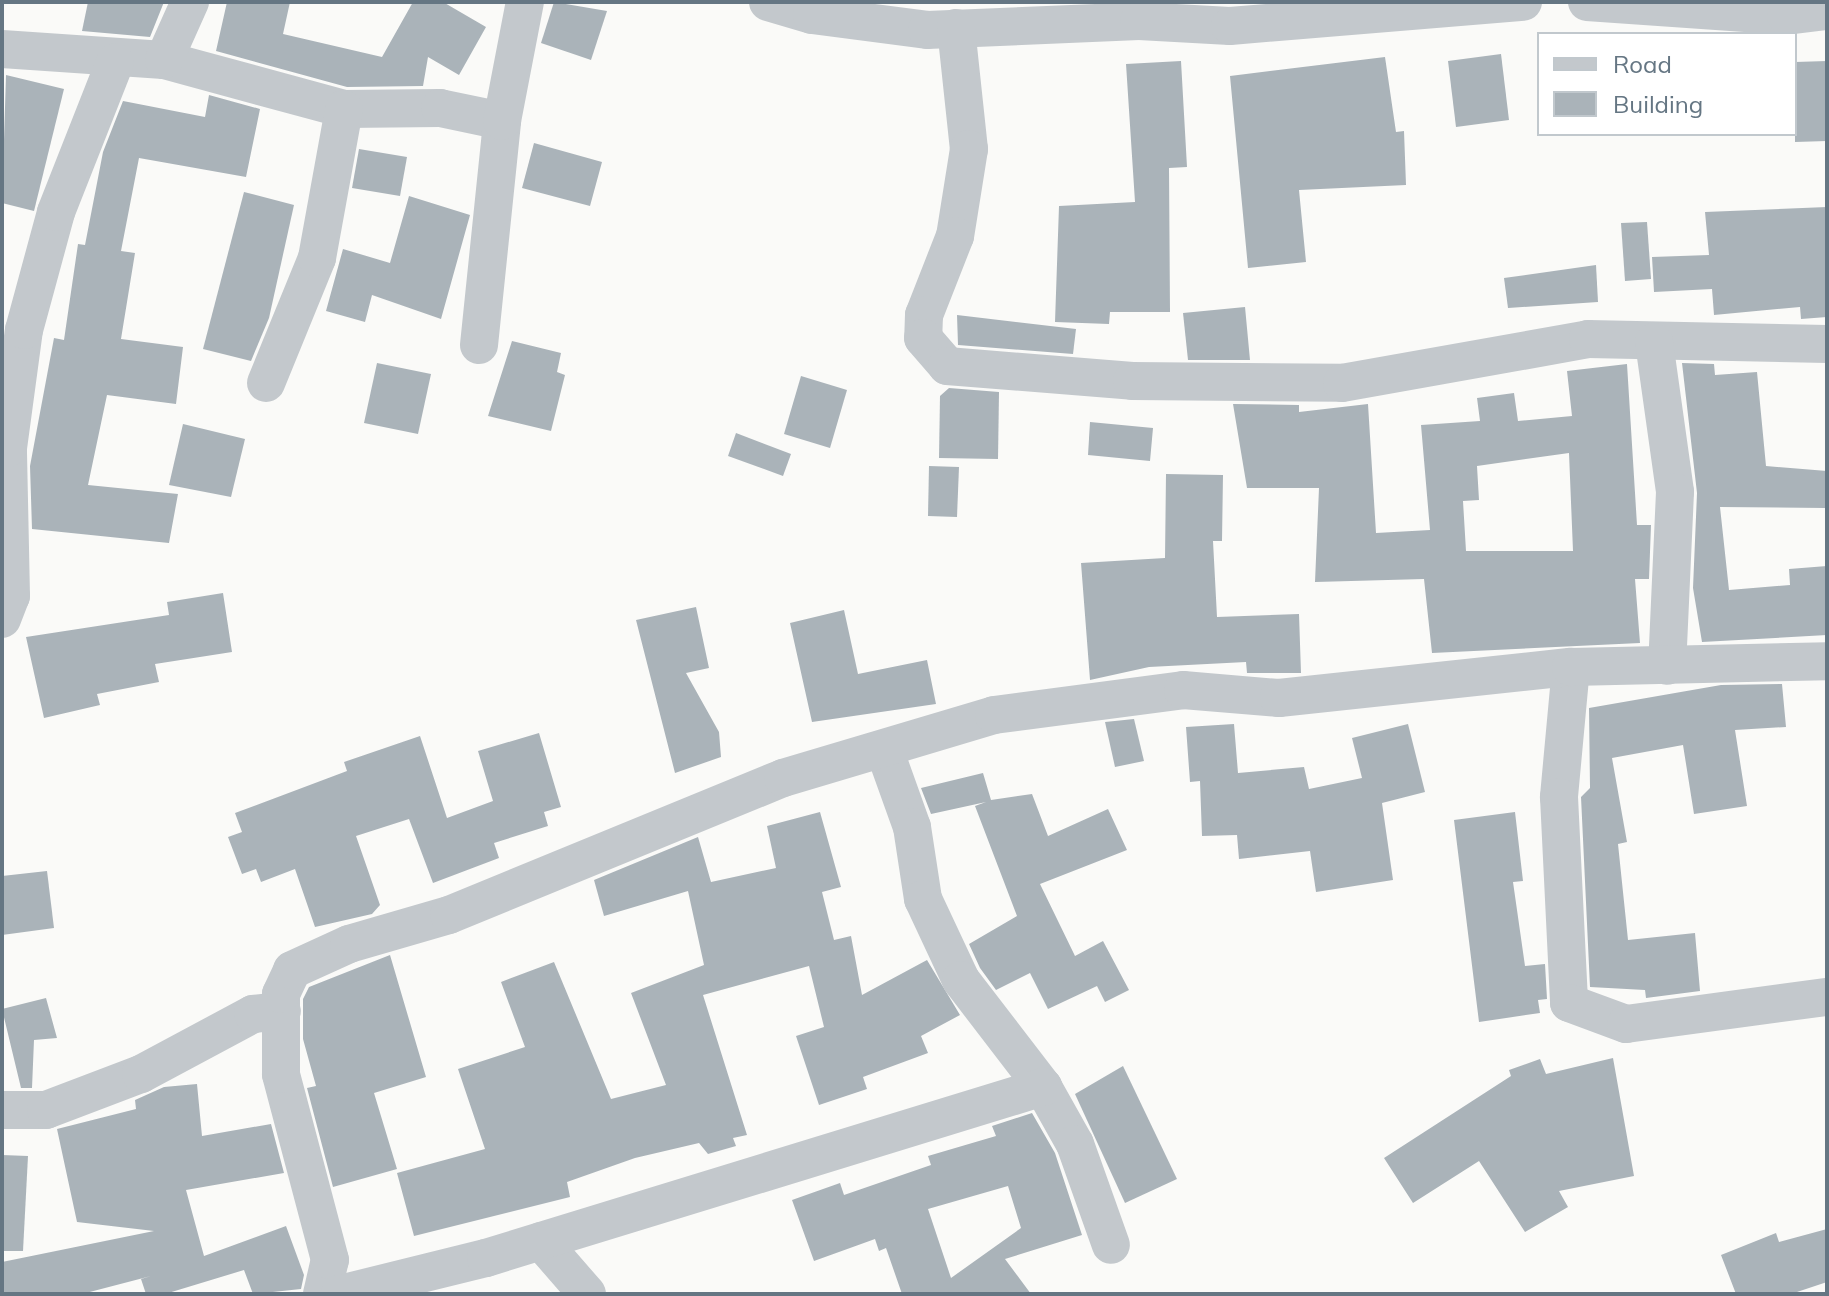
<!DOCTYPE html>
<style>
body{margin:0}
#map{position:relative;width:1829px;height:1296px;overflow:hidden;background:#fafaf8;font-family:Mulish,sans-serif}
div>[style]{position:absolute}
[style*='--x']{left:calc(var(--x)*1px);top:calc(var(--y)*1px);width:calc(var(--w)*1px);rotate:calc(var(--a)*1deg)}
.building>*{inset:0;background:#aab3b9}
.minor>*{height:38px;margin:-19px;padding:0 19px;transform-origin:19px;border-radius:19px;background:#c3c8cc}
span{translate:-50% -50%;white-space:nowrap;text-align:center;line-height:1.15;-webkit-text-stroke:8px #fff;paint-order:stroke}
.frame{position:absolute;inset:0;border:4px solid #657683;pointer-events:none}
.legend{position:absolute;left:1537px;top:32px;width:260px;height:104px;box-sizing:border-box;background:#fff;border:2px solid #c1c8cd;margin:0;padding:10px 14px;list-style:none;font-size:24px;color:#657683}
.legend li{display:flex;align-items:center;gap:16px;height:40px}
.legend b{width:40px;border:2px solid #c1c8cd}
</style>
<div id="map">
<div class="building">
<div style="clip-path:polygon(88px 2px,164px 2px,150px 37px,82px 31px)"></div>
<div style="clip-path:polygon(227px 2px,290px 2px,283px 34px,382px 57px,413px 2px,443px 2px,486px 27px,459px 75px,428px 57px,423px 86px,347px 87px,216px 51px)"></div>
<div style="clip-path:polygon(554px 2px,607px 11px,591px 60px,541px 43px)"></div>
<div style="clip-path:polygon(1501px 54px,1509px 120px,1456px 127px,1448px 61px)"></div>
<div style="clip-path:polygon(1385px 57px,1396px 132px,1404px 131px,1406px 185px,1299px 190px,1306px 262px,1248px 268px,1230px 76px)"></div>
<div style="clip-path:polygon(1181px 61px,1187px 167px,1169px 168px,1170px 312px,1110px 312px,1109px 324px,1055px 322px,1059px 206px,1135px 202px,1126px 64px)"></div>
<div style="clip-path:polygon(1827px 61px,1827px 141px,1795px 142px,1795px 62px)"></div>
<div style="clip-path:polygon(6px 75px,64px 89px,34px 211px,2px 203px)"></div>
<div style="clip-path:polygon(209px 95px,260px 109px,246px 177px,139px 158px,121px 251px,135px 253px,121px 339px,183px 347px,176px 404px,107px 395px,88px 485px,178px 494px,169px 543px,32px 529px,30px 466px,54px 338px,64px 340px,78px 244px,85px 245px,103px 152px,123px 101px,205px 117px)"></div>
<div style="clip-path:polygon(534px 143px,602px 162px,590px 206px,522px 188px)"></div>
<div style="clip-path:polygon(359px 149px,407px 157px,400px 196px,352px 188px)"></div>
<div style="clip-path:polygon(244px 192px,294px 205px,269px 318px,251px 361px,203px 349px)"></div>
<div style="clip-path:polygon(409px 196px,470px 215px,441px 319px,372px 295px,365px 322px,326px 311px,343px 249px,390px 263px)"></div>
<div style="clip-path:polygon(1827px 207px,1827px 317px,1801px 319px,1800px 307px,1714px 315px,1712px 289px,1654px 292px,1652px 257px,1709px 255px,1705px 212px)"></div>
<div style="clip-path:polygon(1647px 222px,1651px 279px,1625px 281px,1621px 223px)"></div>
<div style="clip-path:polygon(1596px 265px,1598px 302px,1508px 308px,1504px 278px)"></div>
<div style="clip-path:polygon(1245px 307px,1250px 360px,1188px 360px,1183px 313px)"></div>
<div style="clip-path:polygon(957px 315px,1076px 329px,1073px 354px,958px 345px)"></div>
<div style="clip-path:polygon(512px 341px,561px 353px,557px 372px,565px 375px,551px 431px,488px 416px)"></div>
<div style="clip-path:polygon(377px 363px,431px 374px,418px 434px,364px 423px)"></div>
<div style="clip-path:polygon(1682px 363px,1714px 364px,1715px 375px,1757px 372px,1766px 466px,1827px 471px,1825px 508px,1720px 507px,1729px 590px,1790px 585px,1789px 569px,1827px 566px,1827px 635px,1702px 642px,1693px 588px,1697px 493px)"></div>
<div style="clip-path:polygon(evenodd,1627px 364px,1637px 525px,1651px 525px,1649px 579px,1635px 579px,1640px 643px,1432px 653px,1424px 579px,1315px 582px,1319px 488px,1247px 488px,1233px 404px,1299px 405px,1299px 412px,1368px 404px,1376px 533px,1430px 530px,1421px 425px,1480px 421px,1477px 398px,1514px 393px,1518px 421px,1572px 416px,1567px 371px,1627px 364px,1569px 453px,1573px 551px,1466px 551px,1463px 501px,1479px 500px,1477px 466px,1569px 453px)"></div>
<div style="clip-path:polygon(801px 376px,847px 390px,830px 448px,784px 434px)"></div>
<div style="clip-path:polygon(949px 388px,999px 392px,998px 459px,939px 458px,940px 396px)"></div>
<div style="clip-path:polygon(1090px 422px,1153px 428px,1150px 461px,1088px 455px)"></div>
<div style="clip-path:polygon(183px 424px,245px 439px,231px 497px,169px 485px)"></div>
<div style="clip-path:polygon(736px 433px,791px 454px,783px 476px,728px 456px)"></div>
<div style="clip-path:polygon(929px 466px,959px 467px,957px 517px,928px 516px)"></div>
<div style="clip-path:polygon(1166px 474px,1223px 475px,1222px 541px,1213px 541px,1217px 617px,1299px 614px,1301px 673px,1247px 673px,1246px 662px,1149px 667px,1090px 680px,1081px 563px,1165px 558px)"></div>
<div style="clip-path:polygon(223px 593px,232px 652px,155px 664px,159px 682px,97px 694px,100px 705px,44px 718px,26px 637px,169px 615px,167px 602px)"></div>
<div style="clip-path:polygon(696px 607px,709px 668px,686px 673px,719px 732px,721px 757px,675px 773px,636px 620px)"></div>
<div style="clip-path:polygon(844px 610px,858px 674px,927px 660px,936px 704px,812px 722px,790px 623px)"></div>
<div style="clip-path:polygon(1782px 684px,1786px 727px,1735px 730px,1747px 806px,1694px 814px,1683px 745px,1612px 758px,1627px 842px,1618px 844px,1628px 940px,1695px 933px,1700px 991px,1646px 998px,1645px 990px,1590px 987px,1581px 797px,1590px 788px,1589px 708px,1721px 685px)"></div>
<div style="clip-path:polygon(1134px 719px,1144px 761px,1115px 767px,1105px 722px)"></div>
<div style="clip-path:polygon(1234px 724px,1238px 773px,1304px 767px,1309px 789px,1362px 778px,1352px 738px,1408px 724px,1425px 792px,1382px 803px,1393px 880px,1316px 892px,1310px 851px,1239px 859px,1237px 835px,1202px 836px,1200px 781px,1190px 782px,1186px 727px)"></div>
<div style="clip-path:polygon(539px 733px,561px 807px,544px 812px,548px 826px,494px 843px,499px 858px,433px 883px,409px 819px,356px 836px,380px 905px,372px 914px,315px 927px,295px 869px,261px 882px,256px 869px,242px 874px,228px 837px,242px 832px,235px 813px,347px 771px,344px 762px,420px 736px,447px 818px,493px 801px,478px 751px)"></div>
<div style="clip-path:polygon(983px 773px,991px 800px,1032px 794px,1048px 836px,1108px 809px,1127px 850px,1040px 884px,1075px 956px,1103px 941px,1129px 990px,1105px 1002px,1097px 986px,1048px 1009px,1030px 973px,996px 990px,980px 968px,969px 944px,1017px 916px,975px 806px,986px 802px,931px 814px,921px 788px)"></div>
<div style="clip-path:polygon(820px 812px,841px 887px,822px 892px,834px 940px,851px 936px,862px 995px,927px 960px,960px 1015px,921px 1036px,928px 1053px,863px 1077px,867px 1089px,819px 1105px,796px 1036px,824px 1027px,809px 966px,703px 995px,747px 1135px,733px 1138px,736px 1146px,708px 1154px,699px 1143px,635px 1158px,567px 1182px,570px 1197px,414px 1236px,397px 1173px,485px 1149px,458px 1069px,525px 1047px,501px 982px,554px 962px,611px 1099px,666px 1085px,631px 993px,704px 965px,688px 891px,604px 916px,594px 880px,698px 837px,711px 882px,776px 868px,767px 826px)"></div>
<div style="clip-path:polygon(1515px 812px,1523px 881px,1513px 882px,1525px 966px,1545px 964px,1547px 999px,1538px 1000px,1540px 1013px,1479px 1022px,1454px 820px)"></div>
<div style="clip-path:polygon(47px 871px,54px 928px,2px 935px,2px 876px)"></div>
<div style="clip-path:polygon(390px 955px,426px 1077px,374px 1093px,397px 1169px,333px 1187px,307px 1088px,316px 1086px,303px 1039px,303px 999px,309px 987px)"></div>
<div style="clip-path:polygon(46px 998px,57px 1038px,34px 1040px,32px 1088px,21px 1088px,2px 1009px)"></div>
<div style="clip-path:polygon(1613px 1058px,1634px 1176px,1559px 1191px,1568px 1207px,1525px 1232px,1479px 1161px,1413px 1203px,1384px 1158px,1511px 1076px,1509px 1070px,1540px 1059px,1546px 1074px)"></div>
<div style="clip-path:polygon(1123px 1066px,1177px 1179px,1125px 1203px,1075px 1094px)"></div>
<div style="clip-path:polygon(197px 1084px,202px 1136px,271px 1124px,284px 1173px,186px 1190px,204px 1256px,286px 1226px,304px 1275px,301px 1289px,253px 1294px,244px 1270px,165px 1294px,146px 1294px,141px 1279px,151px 1276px,82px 1294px,2px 1294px,2px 1262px,154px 1231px,77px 1222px,57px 1129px,136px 1109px,135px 1100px,164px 1087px)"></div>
<div style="clip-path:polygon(evenodd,1032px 1113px,1055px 1153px,1082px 1235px,1005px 1259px,1031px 1294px,902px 1294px,886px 1248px,879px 1251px,875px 1239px,814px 1261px,792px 1200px,840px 1183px,844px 1195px,931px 1165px,928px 1156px,996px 1136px,992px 1126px,1032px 1113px,1008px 1186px,1021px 1228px,951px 1278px,928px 1209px,1008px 1186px)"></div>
<div style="clip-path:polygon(2px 1155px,28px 1156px,23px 1251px,2px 1251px)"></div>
<div style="clip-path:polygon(1827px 1229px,1827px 1282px,1791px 1294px,1736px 1294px,1721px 1255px,1776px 1233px,1779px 1242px)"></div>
</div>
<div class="minor">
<div style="--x:768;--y:2;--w:46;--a:16.5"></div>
<div style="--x:812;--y:15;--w:116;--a:7.4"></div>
<div style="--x:927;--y:30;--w:212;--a:-2.4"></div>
<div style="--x:1139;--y:21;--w:91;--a:3.1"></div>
<div style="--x:1230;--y:26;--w:294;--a:-4.7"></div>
<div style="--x:1587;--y:2;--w:199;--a:4"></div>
<div style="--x:1786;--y:16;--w:41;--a:-7"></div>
<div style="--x:956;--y:28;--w:122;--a:83.9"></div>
<div style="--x:969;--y:149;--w:88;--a:99.1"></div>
<div style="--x:955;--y:236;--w:85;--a:111.4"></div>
<div style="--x:924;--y:315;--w:23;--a:92"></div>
<div style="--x:923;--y:338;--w:37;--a:49"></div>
<div style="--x:947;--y:366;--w:186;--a:4.6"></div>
<div style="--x:1132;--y:381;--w:210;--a:0.5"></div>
<div style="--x:1342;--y:383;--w:250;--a:-10.1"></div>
<div style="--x:1588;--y:339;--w:239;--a:1.2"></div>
<div style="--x:2;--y:49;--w:162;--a:3.9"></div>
<div style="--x:164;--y:60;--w:187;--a:15.2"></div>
<div style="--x:344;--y:109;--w:96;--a:-0.6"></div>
<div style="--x:440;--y:108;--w:63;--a:11.8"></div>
<div style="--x:164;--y:60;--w:64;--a:-65.9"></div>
<div style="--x:1654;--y:342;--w:151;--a:82"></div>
<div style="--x:1675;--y:492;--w:174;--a:92.6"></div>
<div style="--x:479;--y:345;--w:225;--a:-84.1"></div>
<div style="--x:502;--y:121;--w:121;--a:-79.1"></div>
<div style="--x:266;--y:383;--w:135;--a:-67.8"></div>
<div style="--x:317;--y:258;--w:151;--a:-79.7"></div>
<div style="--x:2;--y:619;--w:25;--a:-69"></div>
<div style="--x:11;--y:596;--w:148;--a:-91.2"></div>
<div style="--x:8;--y:448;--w:119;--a:-82.3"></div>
<div style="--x:24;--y:330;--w:122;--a:-74.8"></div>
<div style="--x:56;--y:212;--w:161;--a:-68.5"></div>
<div style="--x:1571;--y:667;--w:131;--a:95.3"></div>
<div style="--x:1559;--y:797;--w:206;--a:87.2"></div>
<div style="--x:1569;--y:1003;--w:61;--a:20.2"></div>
<div style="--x:1626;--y:1024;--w:203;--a:-7.7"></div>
<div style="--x:884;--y:749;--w:83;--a:70.3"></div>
<div style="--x:912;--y:827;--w:73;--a:81.3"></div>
<div style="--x:923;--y:899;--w:89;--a:64.9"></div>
<div style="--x:961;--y:980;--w:135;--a:52.5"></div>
<div style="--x:1043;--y:1087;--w:65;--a:60.7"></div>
<div style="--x:1075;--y:1144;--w:107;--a:70.4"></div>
<div style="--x:2;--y:1110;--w:44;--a:0"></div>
<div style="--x:46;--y:1110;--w:102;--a:-20.8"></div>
<div style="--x:141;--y:1074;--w:127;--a:-28.2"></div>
<div style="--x:253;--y:1014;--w:29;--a:-6"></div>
<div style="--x:541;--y:1241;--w:70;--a:49"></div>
<div style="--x:322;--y:1294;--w:35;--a:-77"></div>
<div style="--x:330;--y:1260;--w:192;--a:-104.8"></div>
<div style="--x:281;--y:1074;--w:80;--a:-90"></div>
<div style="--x:281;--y:994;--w:26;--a:-65"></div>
<div style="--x:292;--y:970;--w:63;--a:-24.5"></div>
<div style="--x:349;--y:944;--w:104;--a:-16.2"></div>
<div style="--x:449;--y:915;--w:361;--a:-22.3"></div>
<div style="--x:783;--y:778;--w:220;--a:-16.6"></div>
<div style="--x:994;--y:715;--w:191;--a:-7.5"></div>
<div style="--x:1183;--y:690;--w:96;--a:4.8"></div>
<div style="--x:1279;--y:698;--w:294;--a:-6.1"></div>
<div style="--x:1571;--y:667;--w:256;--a:-1.3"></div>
<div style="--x:340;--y:1294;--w:150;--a:-13.9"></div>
<div style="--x:486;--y:1258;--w:583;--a:-17.07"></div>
</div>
<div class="frame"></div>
<ul class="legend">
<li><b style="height:10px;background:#c3c8cc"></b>Road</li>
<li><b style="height:22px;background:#aab3b9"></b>Building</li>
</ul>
</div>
